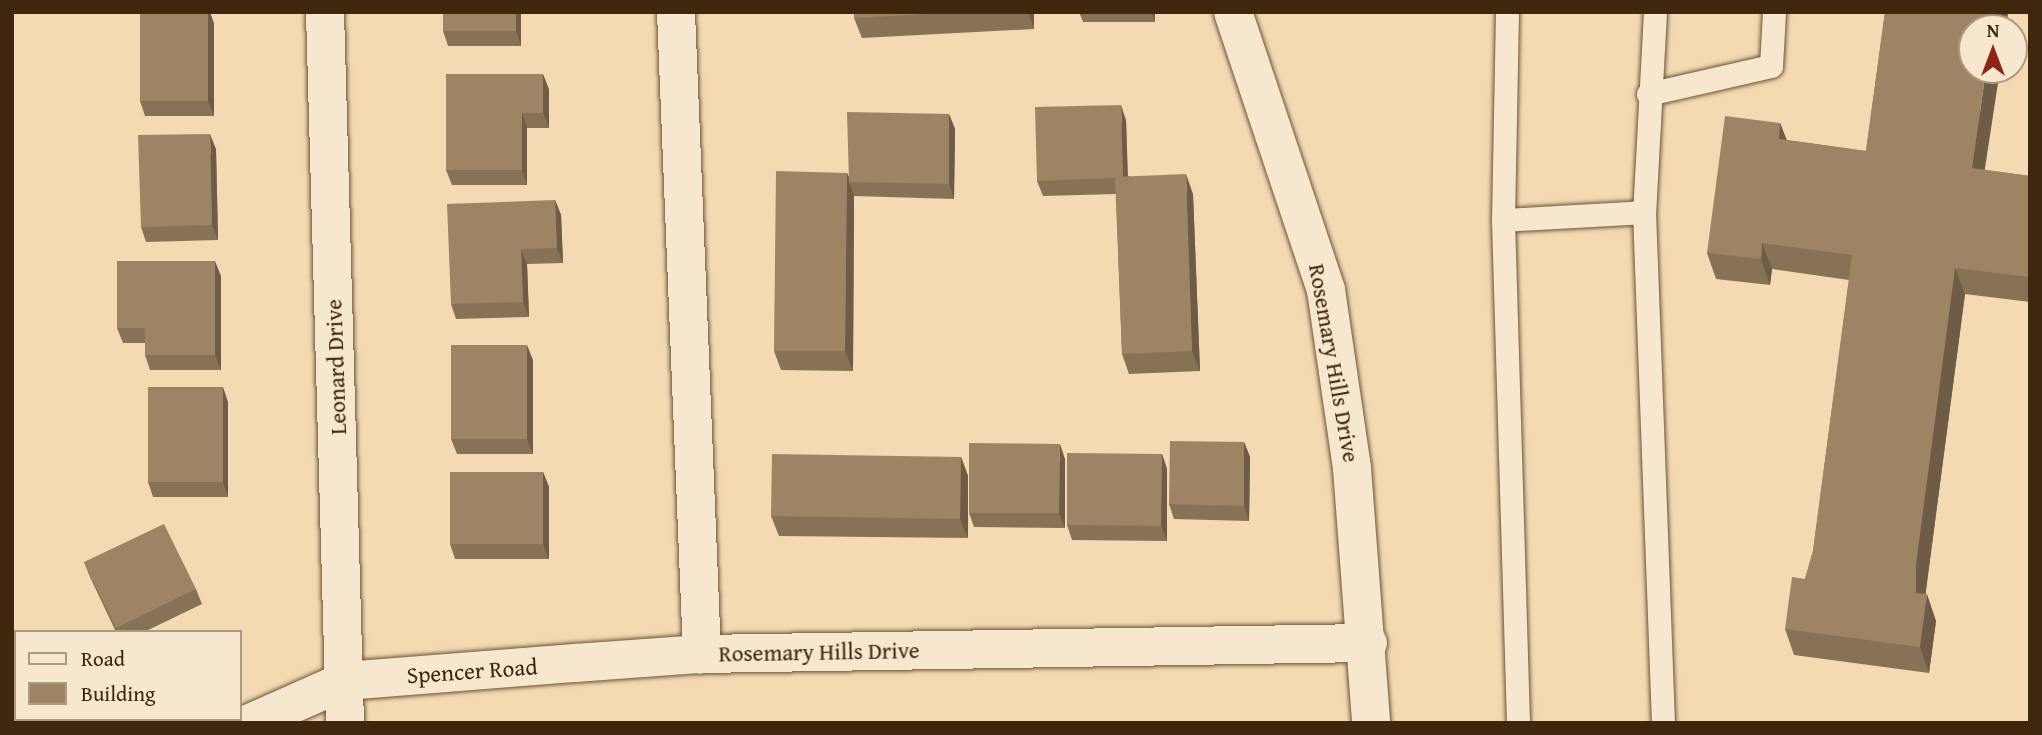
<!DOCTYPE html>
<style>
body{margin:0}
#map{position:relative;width:2042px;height:735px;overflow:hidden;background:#f3dab3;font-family:"Gentium Book Plus",serif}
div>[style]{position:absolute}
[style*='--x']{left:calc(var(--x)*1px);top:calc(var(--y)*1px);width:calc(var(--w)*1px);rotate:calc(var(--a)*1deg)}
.roads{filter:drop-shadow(0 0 2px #6c5337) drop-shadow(0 0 2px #6c5337)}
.service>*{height:23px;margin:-11.5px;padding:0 11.5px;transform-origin:11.5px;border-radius:11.5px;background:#f7e7ce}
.minor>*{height:38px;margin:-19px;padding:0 19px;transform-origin:19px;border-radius:19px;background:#f7e7ce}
.wall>*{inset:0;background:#877256}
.shaded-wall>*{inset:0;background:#6e5c46}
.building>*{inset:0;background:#9d8464}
span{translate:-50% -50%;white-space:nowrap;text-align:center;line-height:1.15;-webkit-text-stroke:6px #f7e7ce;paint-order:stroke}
.street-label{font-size:23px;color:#3f260e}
.frame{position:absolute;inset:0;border:14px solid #3f260e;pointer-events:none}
.legend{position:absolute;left:14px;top:630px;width:228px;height:91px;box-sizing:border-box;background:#f7e7ce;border:2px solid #ad9a81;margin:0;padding:9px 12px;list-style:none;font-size:21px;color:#3f260e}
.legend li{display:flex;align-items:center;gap:14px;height:35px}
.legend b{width:35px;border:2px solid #ad9a81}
.north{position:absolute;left:1958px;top:14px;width:70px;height:70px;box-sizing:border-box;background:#f7e7ce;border:2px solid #ad9a81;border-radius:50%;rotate:0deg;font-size:19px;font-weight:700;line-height:28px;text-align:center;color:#3f260e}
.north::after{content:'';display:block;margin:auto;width:24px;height:32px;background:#8f2418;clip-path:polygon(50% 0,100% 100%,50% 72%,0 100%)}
</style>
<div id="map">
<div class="roads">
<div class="service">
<div style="--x:1507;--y:12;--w:208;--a:91.1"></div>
<div style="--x:1503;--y:220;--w:503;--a:88.29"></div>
<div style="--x:1655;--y:12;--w:200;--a:93.1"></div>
<div style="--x:1644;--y:212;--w:511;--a:87.87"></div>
<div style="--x:1648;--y:94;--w:126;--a:-12.8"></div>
<div style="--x:1771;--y:66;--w:54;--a:-86.8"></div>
<div style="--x:1503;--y:220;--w:141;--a:-3.2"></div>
</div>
<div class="minor">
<div style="--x:325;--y:12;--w:711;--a:88.39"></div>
<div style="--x:676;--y:12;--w:643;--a:87.68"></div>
<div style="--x:1233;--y:12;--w:293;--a:71.5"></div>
<div style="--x:1326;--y:290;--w:180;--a:81.7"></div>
<div style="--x:1352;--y:468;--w:256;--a:85.7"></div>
<div style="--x:250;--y:723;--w:104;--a:-23.9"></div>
<div style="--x:345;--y:681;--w:231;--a:-4.5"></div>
<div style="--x:575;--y:663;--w:127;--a:-4.1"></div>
<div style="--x:702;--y:654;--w:666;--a:-0.95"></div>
</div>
</div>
<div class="wall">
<div style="clip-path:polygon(140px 12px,210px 12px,214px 24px,214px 116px,145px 116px,140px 101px)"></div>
<div style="clip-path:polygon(521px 12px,521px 46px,448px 46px,443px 31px)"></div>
<div style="clip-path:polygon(854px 12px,1034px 12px,1034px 29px,862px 38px,854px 18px)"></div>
<div style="clip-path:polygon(1079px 12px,1155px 12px,1155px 22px,1083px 22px)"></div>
<div style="clip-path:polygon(1885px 12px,2008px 12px,2006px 28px,1972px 28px,1985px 170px,2030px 176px,2030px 302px,1965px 294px,1926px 590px,1926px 594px,1936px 621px,1929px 673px,1794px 655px,1785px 629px,1805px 579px,1813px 551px,1849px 280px,1772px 269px,1770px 285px,1716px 279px,1707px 253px,1780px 123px,1787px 140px,1866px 151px)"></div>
<div style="clip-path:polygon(549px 89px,549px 128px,527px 128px,527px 185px,452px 185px,446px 170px)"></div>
<div style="clip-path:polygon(949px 114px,955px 129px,954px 199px,854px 196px,853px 371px,781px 370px,774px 351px,847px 173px,849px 177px)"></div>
<div style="clip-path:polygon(1126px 120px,1128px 176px,1193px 194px,1200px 371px,1129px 374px,1122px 354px,1116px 194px,1043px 196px,1037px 181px)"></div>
<div style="clip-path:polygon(216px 149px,218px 240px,146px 242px,141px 227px)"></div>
<div style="clip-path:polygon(555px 200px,561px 215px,563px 263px,527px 264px,529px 317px,456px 319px,451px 304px)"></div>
<div style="clip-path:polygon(221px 276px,221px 370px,150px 370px,145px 355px,145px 343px,123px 343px,117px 328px)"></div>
<div style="clip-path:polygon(533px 360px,533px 454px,457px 454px,451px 439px)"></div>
<div style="clip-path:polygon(228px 402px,228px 497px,153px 497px,148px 482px)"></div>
<div style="clip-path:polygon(1244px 442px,1250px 457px,1249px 521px,1174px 519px,1169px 504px)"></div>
<div style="clip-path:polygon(1162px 454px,1167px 469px,1167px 541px,1072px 540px,1067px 525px)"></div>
<div style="clip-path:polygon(961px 457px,968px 476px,968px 538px,779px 536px,771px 516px)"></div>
<div style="clip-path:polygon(1065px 459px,1065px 528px,974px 527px,969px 513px)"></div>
<div style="clip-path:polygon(543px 472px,549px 487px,549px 559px,455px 559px,450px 544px)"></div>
<div style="clip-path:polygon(84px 562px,196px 589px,202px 604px,144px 632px,116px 632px,90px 577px)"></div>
</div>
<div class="shaded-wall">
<div style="clip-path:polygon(208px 12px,210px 12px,214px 24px,214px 116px,208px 101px)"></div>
<div style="clip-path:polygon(516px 12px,521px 12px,521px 46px,516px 31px)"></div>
<div style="clip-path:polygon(1028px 12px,1034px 12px,1034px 29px)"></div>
<div style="clip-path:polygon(1151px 12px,1155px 12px,1155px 22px)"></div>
<div style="clip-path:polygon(1995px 12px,2008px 12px,2006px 28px,1993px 28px)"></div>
<div style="clip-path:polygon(1986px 70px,2000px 70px,1981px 194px,1972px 168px)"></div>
<div style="clip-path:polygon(543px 74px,549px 89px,549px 128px,543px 113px)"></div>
<div style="clip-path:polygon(1121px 105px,1126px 120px,1128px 193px,1123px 178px)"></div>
<div style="clip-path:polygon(522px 113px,527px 128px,527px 185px,522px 170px)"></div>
<div style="clip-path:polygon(949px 114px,955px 129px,954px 199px,949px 184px)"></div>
<div style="clip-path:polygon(1780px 123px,1790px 150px,1779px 139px)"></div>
<div style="clip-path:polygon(210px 134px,216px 149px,218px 240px,212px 225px)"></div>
<div style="clip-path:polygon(847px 173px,851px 182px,849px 182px,854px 196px,853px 371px,845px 351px)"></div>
<div style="clip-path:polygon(1186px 174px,1193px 194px,1200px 371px,1192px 351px)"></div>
<div style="clip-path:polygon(555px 200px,561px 215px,563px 263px,557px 248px)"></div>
<div style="clip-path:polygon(1762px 243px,1772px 269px,1770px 285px,1761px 259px)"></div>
<div style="clip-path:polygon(521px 249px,527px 264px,529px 317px,523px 302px)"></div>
<div style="clip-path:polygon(215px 261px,221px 276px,221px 370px,215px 355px)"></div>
<div style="clip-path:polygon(1955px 268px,1965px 294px,1926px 590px,1926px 605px,1927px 594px,1936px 621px,1929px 673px,1920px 647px,1916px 593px,1916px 564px)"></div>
<div style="clip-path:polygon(527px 345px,533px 360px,533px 454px,527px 439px)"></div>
<div style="clip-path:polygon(223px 387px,228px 402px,228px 497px,223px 482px)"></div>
<div style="clip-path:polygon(1244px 442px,1250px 457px,1249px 521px,1244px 506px)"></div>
<div style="clip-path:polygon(1060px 444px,1065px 459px,1065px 528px,1059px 513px)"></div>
<div style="clip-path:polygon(1162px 454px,1167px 469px,1167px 541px,1161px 526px)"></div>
<div style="clip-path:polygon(961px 457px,968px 476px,968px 538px,960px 519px)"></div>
<div style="clip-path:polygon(543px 472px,549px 487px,549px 559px,543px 544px)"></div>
</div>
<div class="building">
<div style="clip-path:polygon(140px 12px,208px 12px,208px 101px,140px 101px)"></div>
<div style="clip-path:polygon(443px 12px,516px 12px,516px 31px,443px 31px)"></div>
<div style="clip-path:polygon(854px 12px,962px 12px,854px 18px)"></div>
<div style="clip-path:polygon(1885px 12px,1995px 12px,1993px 28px,1972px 28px,1972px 70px,1986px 70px,1972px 168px,2030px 176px,2030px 277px,1955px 268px,1916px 564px,1916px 593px,1927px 594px,1920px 647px,1785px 629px,1792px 577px,1805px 579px,1813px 551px,1852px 255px,1762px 243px,1761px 259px,1707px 253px,1725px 116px,1780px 123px,1779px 139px,1866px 151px)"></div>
<div style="clip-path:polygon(446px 74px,543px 74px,543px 113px,522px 113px,522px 170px,446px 170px)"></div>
<div style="clip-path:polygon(1121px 105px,1123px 177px,1115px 177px,1115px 178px,1037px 181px,1035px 107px)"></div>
<div style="clip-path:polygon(847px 112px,949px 114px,949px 184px,849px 182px)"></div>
<div style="clip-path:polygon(210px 134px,212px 225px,141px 227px,138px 135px)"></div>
<div style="clip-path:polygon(776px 171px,847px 173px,845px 351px,774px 351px)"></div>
<div style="clip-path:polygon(1186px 174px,1192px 351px,1122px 354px,1115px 177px)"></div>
<div style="clip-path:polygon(555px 200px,557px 248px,521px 249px,523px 302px,451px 304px,447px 204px)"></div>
<div style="clip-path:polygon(117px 261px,215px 261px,215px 355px,145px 355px,145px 328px,117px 328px)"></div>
<div style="clip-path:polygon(451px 345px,527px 345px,527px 439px,451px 439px)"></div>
<div style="clip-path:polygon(148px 387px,223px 387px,223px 482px,148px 482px)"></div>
<div style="clip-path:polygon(1170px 441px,1244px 442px,1244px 506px,1169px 504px)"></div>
<div style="clip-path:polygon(969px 443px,1060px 444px,1059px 513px,969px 513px)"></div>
<div style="clip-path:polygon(1067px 453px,1162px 454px,1161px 526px,1067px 525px)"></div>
<div style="clip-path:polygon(772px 454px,961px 457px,960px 519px,771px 516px)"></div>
<div style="clip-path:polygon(450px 472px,543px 472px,543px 544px,450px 544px)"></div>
<div style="clip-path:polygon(164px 524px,196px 589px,116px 628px,84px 562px)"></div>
</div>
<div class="street-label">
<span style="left:1334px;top:363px;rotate:80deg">Rosemary Hills Drive</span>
<span style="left:336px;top:367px;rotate:-92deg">Leonard Drive</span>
<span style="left:819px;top:652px;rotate:-1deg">Rosemary Hills Drive</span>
<span style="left:472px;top:671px;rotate:-4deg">Spencer Road</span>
</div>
<div class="frame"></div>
<ul class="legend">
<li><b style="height:9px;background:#f7e7ce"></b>Road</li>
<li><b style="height:19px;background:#9d8464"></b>Building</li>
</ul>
<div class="north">N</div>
</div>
